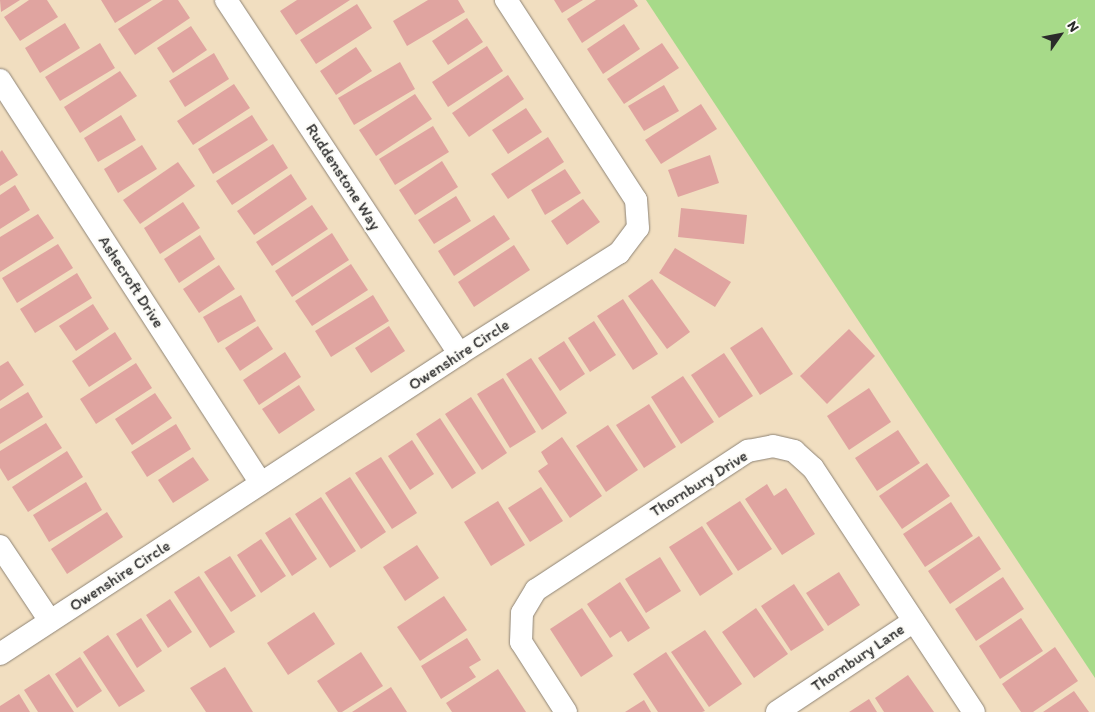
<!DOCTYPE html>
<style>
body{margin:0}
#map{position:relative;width:1095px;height:712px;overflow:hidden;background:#f1dec0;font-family:Itim,sans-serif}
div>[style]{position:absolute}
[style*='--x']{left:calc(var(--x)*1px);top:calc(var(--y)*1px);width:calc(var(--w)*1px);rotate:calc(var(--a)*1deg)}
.green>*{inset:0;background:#a7da89}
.building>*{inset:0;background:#e0a4a0}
.roads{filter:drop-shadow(0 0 1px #8e8476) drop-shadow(0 0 1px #8e8476)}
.minor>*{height:22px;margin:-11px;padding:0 11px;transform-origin:11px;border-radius:11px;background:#fff}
span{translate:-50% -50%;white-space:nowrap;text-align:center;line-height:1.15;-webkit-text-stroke:4.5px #fdfcf7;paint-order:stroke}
.street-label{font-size:16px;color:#2b2b2b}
.north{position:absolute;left:1035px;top:10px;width:50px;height:50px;-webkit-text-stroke:4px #fdfcf7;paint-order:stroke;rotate:57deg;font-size:14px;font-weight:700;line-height:20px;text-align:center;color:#2b2b2b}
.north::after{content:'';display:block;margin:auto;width:18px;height:22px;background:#2b2b2b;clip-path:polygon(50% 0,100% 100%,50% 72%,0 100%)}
</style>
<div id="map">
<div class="green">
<div style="clip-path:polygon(646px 0,1095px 0,1095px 678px)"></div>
</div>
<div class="building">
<div style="clip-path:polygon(0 0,20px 0,1px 12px)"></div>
<div style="clip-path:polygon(29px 0,47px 0,58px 17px,20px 41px,4px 17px)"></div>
<div style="clip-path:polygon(101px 0,152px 0,115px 23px)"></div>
<div style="clip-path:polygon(163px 0,178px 0,190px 18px,135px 55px,118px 29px)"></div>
<div style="clip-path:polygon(297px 0,350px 0,296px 35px,280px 11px)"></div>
<div style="clip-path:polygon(428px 0,458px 0,465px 12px,407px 46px,393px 21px)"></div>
<div style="clip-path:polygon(554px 0,583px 0,562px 13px)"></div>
<div style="clip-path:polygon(596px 0,634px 0,638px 6px,582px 43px,567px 19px)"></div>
<div style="clip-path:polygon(357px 4px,372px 28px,316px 64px,300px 40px)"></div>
<div style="clip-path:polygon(467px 18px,483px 42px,448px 65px,432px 41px)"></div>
<div style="clip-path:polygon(65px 23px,80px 48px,40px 73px,25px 48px)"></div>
<div style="clip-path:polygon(624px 24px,640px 49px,603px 74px,587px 49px)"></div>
<div style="clip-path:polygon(191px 26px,207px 50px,173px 73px,157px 48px)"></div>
<div style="clip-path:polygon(100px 43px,115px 68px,60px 101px,45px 77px)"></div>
<div style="clip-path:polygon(662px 43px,679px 68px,624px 104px,607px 79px)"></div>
<div style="clip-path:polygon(487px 46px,503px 71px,448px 107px,432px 82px)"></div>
<div style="clip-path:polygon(356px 47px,372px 71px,336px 95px,320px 71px)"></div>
<div style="clip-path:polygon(214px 53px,229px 79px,185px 107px,169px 81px)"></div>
<div style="clip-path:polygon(400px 62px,415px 89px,354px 125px,338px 98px)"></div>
<div style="clip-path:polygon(120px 71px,137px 96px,80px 133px,64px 107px)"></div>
<div style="clip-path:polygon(508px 75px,524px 99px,469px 137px,452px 113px)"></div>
<div style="clip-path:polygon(234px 84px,250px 108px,193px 145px,177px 121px)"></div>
<div style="clip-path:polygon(664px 85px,679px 111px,644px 131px,628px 106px)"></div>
<div style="clip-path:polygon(415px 94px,432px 119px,376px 156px,359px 130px)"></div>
<div style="clip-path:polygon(701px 104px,717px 129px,661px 164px,645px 140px)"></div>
<div style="clip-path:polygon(526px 108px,542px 132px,508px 154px,492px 130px)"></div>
<div style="clip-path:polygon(121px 115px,136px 140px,98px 162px,84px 138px)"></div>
<div style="clip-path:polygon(252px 115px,268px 140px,213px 174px,198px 149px)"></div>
<div style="clip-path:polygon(433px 126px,449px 152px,395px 185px,379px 159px)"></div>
<div style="clip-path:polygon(548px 137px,564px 162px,508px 199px,491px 174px)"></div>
<div style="clip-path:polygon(273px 144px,288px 168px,232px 205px,216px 181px)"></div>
<div style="clip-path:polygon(142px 145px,157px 169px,118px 193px,104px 169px)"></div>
<div style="clip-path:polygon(2px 150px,18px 175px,0 186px,0 152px)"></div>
<div style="clip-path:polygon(710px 155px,719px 183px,678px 197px,668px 170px)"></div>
<div style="clip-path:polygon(442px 161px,458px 187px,415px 215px,399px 190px)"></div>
<div style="clip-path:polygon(178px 162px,195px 186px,140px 224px,123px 200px)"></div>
<div style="clip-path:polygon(565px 169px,581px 193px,545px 215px,531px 190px)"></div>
<div style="clip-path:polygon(291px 174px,307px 199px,254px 235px,237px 211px)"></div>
<div style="clip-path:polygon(15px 185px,30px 210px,0 229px,0 195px)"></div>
<div style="clip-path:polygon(456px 196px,471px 221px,434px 244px,418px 220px)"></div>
<div style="clip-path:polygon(583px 199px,600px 222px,567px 245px,551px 221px)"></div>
<div style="clip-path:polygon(183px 202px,200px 228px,160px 254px,144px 228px)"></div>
<div style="clip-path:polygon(312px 205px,328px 229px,272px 266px,256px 242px)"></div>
<div style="clip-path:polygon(681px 208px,747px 215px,744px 244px,678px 237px)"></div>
<div style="clip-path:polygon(38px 214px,54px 238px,0 272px,0 237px)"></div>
<div style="clip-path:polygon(494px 215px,510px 239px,454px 276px,438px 251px)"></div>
<div style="clip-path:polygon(332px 233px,349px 260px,292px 297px,275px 271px)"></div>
<div style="clip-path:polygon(200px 235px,215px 259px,179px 283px,164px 259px)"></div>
<div style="clip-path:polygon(58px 244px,73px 268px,17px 303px,2px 278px)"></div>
<div style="clip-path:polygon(514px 245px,530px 270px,474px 307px,458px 282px)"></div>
<div style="clip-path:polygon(675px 248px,731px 282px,715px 307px,659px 273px)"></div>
<div style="clip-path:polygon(351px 264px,368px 290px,312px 326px,295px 301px)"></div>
<div style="clip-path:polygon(219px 265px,235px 289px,199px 313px,183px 289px)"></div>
<div style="clip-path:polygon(77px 273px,92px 298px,35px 333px,20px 309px)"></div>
<div style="clip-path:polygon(652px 279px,690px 332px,667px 349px,628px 296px)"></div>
<div style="clip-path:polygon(241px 295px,256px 321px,218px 343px,203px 317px)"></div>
<div style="clip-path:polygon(373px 295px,389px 321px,331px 357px,315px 331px)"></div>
<div style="clip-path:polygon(623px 299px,658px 354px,633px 370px,597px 316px)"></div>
<div style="clip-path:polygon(93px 304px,109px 329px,76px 351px,59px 326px)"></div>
<div style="clip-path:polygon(594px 321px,616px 355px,590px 372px,568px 338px)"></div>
<div style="clip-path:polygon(258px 326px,273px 349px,240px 371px,225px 348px)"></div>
<div style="clip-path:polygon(389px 326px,405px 351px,371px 373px,355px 348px)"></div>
<div style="clip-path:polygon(762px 327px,793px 374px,760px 395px,730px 348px)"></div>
<div style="clip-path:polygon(849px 329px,875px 356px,827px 404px,800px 376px)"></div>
<div style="clip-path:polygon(115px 332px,132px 359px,89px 387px,72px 361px)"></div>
<div style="clip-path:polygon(564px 341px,585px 374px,560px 391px,538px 358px)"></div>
<div style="clip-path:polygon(285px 352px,301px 377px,259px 405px,243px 380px)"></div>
<div style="clip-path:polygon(724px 353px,753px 396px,719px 418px,691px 375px)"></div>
<div style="clip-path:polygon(531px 358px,567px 413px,542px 430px,506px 374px)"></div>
<div style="clip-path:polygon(8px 361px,24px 385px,0 401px,0 366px)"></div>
<div style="clip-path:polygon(136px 363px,152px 388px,96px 424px,80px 399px)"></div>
<div style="clip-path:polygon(683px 376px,714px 422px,681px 444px,651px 397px)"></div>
<div style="clip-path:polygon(503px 378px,536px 432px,510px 448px,477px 394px)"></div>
<div style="clip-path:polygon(299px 385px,315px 410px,279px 434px,262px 409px)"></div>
<div style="clip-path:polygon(869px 388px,891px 422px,849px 450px,827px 416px)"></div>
<div style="clip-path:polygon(28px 392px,43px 417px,0 444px,0 409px)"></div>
<div style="clip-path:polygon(155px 393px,172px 418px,132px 445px,115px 419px)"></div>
<div style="clip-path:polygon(471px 397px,507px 453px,482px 470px,445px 414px)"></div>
<div style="clip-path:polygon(649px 404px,676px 447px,644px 468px,616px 425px)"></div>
<div style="clip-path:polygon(440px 418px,476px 473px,452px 489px,416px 434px)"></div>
<div style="clip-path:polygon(46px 423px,62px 448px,8px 481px,0 468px,0 451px)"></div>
<div style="clip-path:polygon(176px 424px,191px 449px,147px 477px,131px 452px)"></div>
<div style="clip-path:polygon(608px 425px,638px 470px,606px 492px,576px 446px)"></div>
<div style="clip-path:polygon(898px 430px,920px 463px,877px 491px,855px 458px)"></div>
<div style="clip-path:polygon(562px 437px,602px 496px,570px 518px,538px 471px,548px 464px,541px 452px)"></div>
<div style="clip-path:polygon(412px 440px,434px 474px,410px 490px,388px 456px)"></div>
<div style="clip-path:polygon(67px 451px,83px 477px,28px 512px,12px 487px)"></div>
<div style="clip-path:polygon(193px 457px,209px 480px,173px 503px,158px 480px)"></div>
<div style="clip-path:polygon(381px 457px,417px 513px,392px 529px,355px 473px)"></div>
<div style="clip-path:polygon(927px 463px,950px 496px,902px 529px,879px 496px)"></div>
<div style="clip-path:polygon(350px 477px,386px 532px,361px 549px,325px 493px)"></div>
<div style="clip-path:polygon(86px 482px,102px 510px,49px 542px,33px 515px)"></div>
<div style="clip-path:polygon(767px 484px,774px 496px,786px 488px,815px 534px,782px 555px,745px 499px)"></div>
<div style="clip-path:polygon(541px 487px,563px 521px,530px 542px,508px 508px)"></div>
<div style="clip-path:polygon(321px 497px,356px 551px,330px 568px,295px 514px)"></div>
<div style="clip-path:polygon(498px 501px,525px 545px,491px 566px,464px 522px)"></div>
<div style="clip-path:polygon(740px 501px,772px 549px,738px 571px,706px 523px)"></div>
<div style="clip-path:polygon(951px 502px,973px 536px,925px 567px,903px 534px)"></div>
<div style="clip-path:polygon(107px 512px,123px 537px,67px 574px,51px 549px)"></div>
<div style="clip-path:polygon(290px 517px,317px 559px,292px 576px,265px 533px)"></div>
<div style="clip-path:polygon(702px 526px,733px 574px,700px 596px,669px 547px)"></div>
<div style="clip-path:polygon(979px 536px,1001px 569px,950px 604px,928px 571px)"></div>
<div style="clip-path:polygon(261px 539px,286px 576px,261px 593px,237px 555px)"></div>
<div style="clip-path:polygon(417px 545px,439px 578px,405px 601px,383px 567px)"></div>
<div style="clip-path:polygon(230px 556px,256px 596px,231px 612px,204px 572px)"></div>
<div style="clip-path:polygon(660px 557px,681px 591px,646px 613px,625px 579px)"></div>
<div style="clip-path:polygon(839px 572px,860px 605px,828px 626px,806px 593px)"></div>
<div style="clip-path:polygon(199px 576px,235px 632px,210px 648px,174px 592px)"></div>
<div style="clip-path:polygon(1003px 577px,1024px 609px,976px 641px,955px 609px)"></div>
<div style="clip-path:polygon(620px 582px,650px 628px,628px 642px,621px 631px,610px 638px,587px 604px)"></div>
<div style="clip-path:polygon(794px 584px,824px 630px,791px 651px,761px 606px)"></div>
<div style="clip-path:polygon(444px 596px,467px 630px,420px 661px,397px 627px)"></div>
<div style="clip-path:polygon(170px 599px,192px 632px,168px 648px,146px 615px)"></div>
<div style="clip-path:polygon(582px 608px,613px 656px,581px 677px,550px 629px)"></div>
<div style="clip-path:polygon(756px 608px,788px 654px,754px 678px,722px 632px)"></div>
<div style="clip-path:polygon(314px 612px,335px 644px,288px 675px,267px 643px)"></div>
<div style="clip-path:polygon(141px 618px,162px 651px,137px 668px,116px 634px)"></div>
<div style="clip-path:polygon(1021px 618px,1043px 651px,1000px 679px,979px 646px)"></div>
<div style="clip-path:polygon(705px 630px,742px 684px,709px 707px,671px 652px)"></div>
<div style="clip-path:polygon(108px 635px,145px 691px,119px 707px,83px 652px)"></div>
<div style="clip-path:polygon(467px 638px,481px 660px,469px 667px,476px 677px,441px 699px,421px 666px)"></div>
<div style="clip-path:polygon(1055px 647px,1078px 681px,1033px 712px,1021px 712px,1002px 684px)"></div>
<div style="clip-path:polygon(361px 652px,383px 686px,342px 712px,338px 712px,317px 681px)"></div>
<div style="clip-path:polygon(666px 652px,705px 711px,702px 712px,658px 712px,633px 674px)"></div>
<div style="clip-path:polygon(80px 657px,102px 691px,77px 708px,55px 674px)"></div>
<div style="clip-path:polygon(225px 667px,253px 712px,206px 712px,190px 688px)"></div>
<div style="clip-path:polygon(498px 669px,526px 712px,452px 712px,446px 703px)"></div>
<div style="clip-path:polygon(49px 674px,74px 712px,38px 712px,24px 690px)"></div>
<div style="clip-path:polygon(908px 675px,934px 712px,884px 712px,875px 698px)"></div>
<div style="clip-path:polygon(391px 687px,407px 712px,352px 712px)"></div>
<div style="clip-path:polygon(1074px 691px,1089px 712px,1043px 712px)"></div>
<div style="clip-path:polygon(19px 694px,30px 712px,0 712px,0 706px)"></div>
<div style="clip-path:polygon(869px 699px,877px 712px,849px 712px)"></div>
<div style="clip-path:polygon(644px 700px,651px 712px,625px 712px)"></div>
</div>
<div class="roads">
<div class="minor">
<div style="--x:226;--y:0;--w:424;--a:56.6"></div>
<div style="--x:0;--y:80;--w:480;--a:57.1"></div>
<div style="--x:0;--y:546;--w:90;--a:56.3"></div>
<div style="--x:0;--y:654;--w:548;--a:-33.17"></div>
<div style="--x:459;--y:354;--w:189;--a:-32.3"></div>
<div style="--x:619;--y:253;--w:31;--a:-53"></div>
<div style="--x:638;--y:228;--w:28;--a:-94"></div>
<div style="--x:636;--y:200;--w:239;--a:-123"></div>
<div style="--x:566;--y:712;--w:83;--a:-122.7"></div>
<div style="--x:521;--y:642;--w:29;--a:-88"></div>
<div style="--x:522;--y:613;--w:27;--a:-59"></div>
<div style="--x:536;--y:590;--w:254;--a:-33.3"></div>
<div style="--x:748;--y:451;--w:25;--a:-11"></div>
<div style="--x:773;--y:446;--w:22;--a:13"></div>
<div style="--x:794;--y:451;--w:25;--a:42"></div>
<div style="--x:813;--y:468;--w:292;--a:56.6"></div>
<div style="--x:777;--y:712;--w:164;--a:-33.6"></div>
</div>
</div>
<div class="street-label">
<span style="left:343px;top:177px;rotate:57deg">Ruddenstone Way</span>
<span style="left:131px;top:282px;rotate:57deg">Ashecroft Drive</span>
<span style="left:459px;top:355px;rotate:-33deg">Owenshire Circle</span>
<span style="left:699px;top:484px;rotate:-32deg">Thornbury Drive</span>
<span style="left:120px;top:576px;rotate:-33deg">Owenshire Circle</span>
<span style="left:858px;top:658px;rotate:-34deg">Thornbury Lane</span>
</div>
<div class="north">N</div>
</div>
